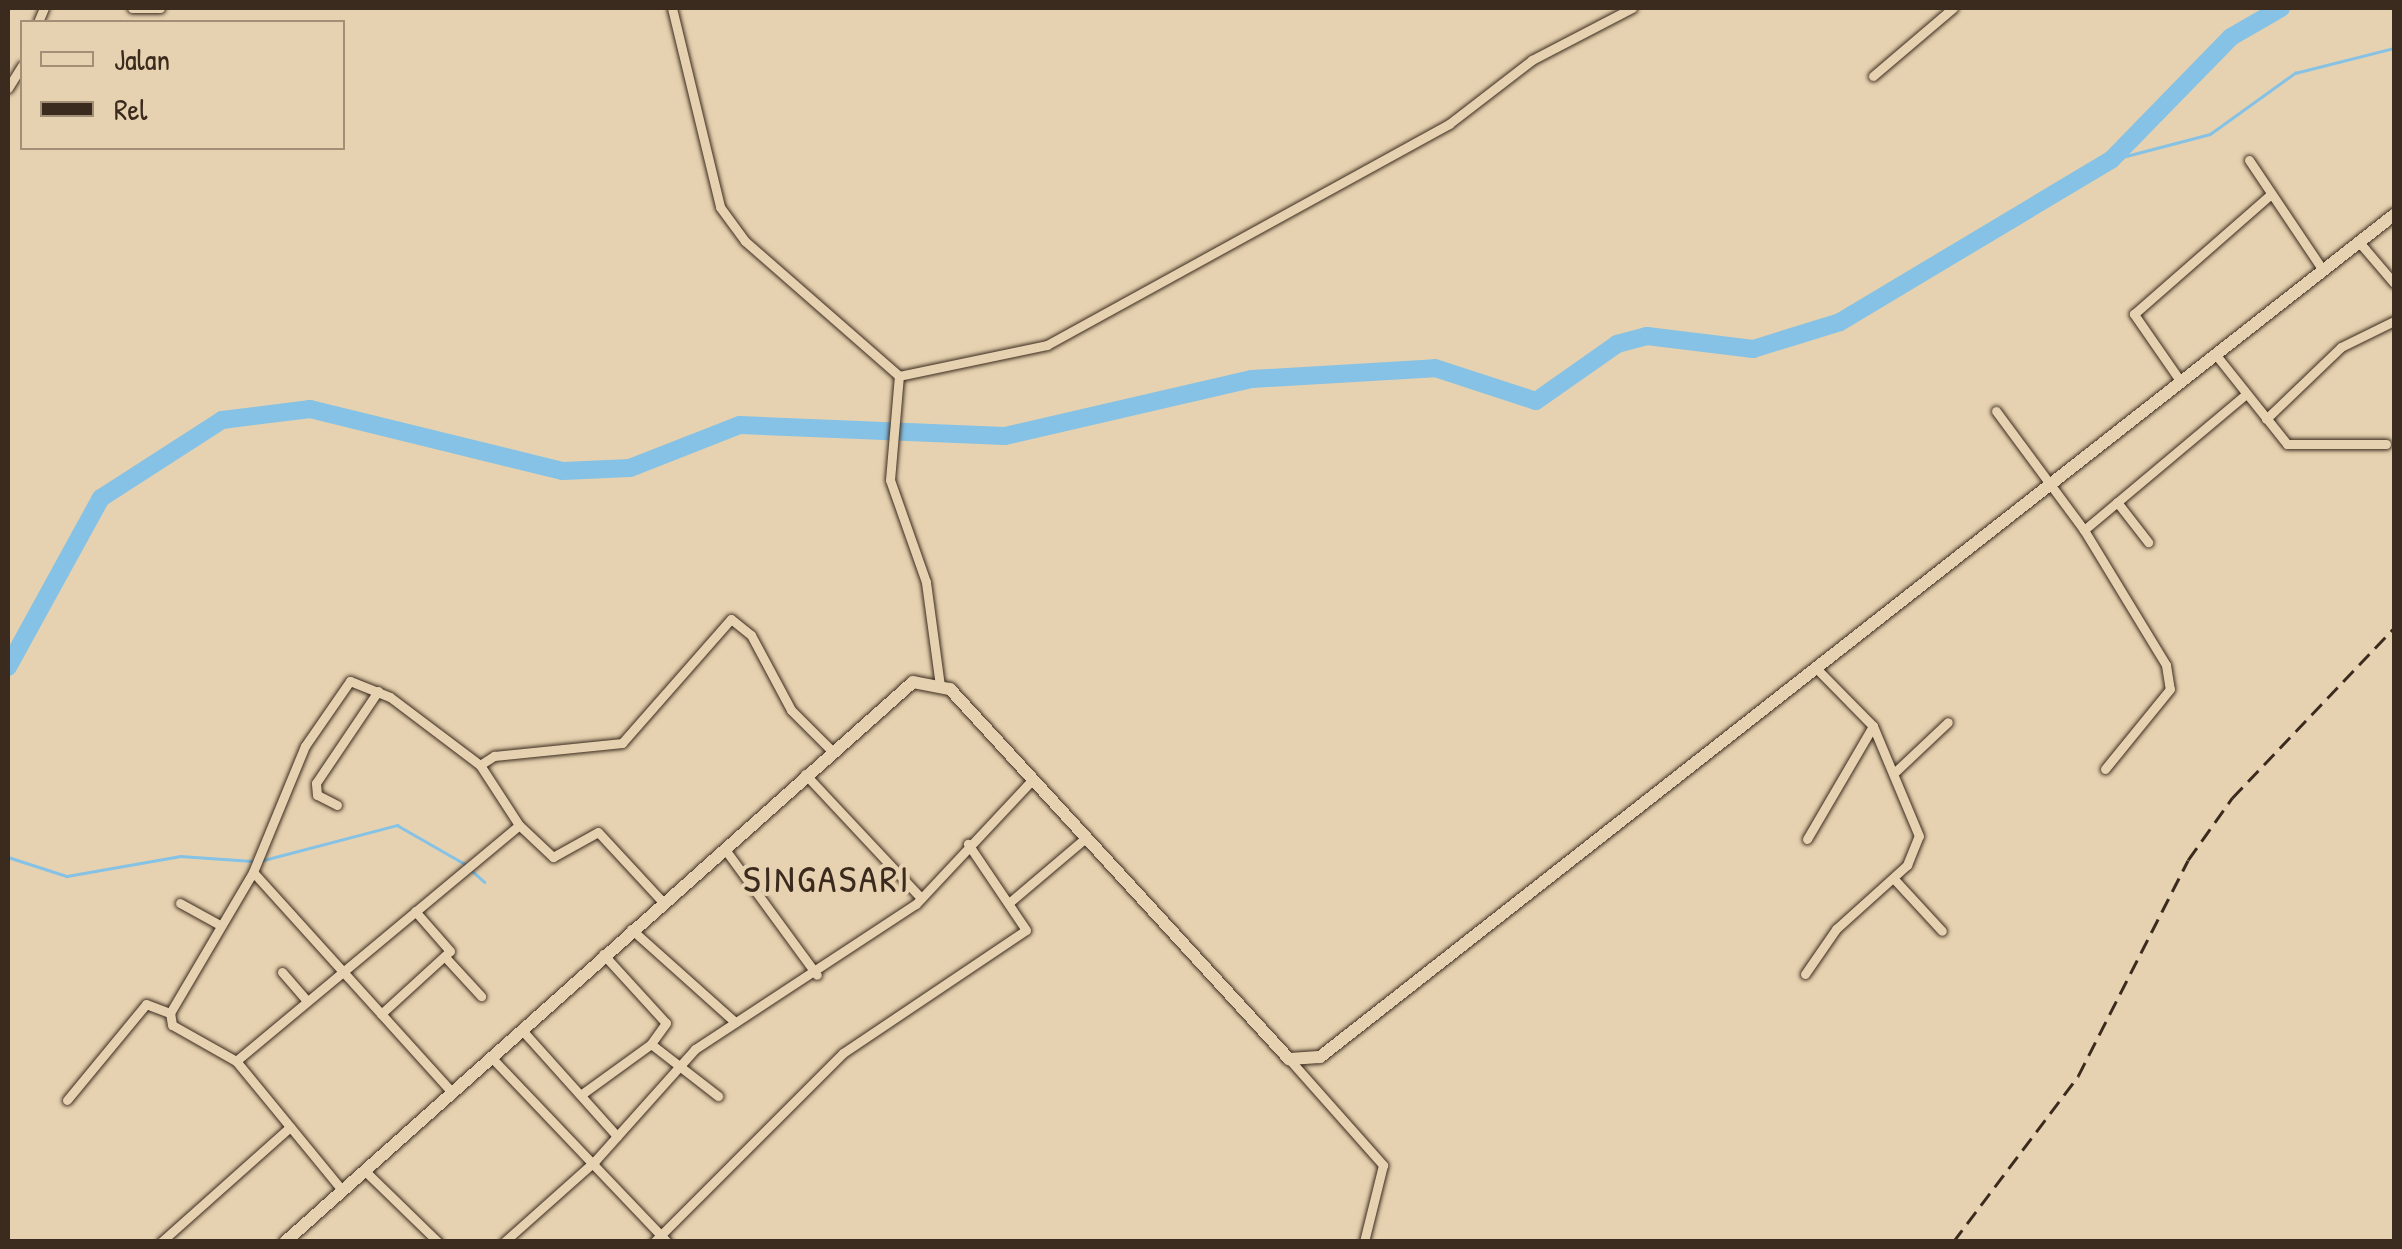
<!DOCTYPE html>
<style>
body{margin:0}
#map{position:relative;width:2402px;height:1249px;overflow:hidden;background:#e6d2b0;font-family:"Patrick Hand",sans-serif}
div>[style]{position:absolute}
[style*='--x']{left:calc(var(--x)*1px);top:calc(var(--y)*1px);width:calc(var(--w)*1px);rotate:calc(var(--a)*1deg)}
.stream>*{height:2.5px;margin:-1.25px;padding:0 1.25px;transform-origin:1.25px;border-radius:1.25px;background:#85c2e5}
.river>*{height:18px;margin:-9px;padding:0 9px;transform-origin:9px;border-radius:9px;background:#85c2e5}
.roads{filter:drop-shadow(0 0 2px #3b2a1e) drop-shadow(0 0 2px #3b2a1e)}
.street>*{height:9px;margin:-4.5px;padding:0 4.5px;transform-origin:4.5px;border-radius:4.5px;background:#e6d2b0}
.secondary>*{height:12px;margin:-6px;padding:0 6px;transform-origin:6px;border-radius:6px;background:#e6d2b0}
.rail>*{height:2.5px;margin-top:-1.25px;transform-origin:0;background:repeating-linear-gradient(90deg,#3b2a1e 0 15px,transparent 0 23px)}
span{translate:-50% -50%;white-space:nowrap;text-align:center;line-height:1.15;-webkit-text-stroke:8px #e6d2b0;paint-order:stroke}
.quarter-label{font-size:38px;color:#3b2a1e;letter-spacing:2.5px}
.frame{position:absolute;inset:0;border:10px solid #3b2a1e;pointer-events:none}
.legend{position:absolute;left:20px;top:20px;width:325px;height:130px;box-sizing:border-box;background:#e6d2b0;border:2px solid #a28f76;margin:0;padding:12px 18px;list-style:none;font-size:30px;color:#3b2a1e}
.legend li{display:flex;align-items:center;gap:20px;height:50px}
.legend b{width:50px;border:2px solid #a28f76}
</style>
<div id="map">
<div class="stream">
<div style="--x:2111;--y:160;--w:102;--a:-14.7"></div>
<div style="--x:2210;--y:134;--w:105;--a:-35.7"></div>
<div style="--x:2295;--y:73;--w:102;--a:-14.2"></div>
<div style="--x:8;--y:857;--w:62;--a:17.9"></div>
<div style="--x:67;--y:876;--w:115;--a:-10"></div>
<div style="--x:180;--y:856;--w:72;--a:4"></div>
<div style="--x:260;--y:861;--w:142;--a:-14.7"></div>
<div style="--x:397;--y:825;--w:78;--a:29.8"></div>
<div style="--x:471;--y:870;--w:18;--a:41"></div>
</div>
<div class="river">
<div style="--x:8;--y:667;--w:193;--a:-61.2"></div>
<div style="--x:101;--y:498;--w:144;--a:-32.8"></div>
<div style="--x:222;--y:420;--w:89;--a:-7.1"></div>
<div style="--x:310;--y:409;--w:260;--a:13.8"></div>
<div style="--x:563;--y:471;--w:67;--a:-2.6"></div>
<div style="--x:630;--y:468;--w:118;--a:-21.4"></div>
<div style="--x:740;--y:425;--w:265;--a:2.4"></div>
<div style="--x:1005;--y:436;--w:253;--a:-13"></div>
<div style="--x:1252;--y:379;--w:183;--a:-3.4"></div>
<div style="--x:1435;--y:368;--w:106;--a:18.1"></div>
<div style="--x:1536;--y:401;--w:99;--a:-35.1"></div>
<div style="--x:1617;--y:344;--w:31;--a:-15"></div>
<div style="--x:1647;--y:336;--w:107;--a:7"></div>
<div style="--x:1753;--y:349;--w:91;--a:-17.2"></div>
<div style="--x:1840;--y:322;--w:316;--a:-30.9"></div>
<div style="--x:2111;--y:160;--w:172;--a:-45.7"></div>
<div style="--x:2231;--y:37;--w:58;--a:-30.1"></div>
</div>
<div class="roads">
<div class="street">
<div style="--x:132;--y:8;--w:28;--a:0"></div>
<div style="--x:672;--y:8;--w:205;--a:76.4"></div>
<div style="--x:720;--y:207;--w:42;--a:53.7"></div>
<div style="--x:745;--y:241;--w:205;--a:41.2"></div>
<div style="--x:38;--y:22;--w:15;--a:-67"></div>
<div style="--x:1873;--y:76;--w:105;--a:-40.4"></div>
<div style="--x:8;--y:88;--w:26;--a:-58"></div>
<div style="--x:2249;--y:160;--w:133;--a:56.1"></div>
<div style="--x:2359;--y:242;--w:54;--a:49.5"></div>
<div style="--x:2216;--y:355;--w:114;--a:51.4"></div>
<div style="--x:2287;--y:444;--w:99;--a:0"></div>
<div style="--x:2181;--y:382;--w:83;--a:-124.7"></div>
<div style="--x:2134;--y:314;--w:182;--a:-41.2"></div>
<div style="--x:1996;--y:411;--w:148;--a:53.5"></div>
<div style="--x:2084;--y:530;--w:158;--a:58.7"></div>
<div style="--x:2166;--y:665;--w:24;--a:81"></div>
<div style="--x:2170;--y:689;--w:103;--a:129.1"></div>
<div style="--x:2266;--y:419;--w:104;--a:-43.8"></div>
<div style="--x:2341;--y:347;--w:59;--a:-26.1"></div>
<div style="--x:2117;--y:502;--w:51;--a:52.2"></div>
<div style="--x:2084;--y:530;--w:210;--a:-40"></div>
<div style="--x:940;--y:686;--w:105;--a:-97.7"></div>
<div style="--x:926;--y:582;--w:108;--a:-109.4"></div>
<div style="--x:890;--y:480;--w:104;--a:-85.1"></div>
<div style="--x:899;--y:376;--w:151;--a:-11.8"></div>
<div style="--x:1047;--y:345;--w:459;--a:-28.8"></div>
<div style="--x:1449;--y:124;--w:105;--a:-37.6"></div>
<div style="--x:1532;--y:60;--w:113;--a:-27.5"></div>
<div style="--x:480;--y:765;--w:17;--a:-33"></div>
<div style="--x:494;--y:756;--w:129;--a:-5.8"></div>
<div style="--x:622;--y:743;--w:165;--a:-48.7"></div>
<div style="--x:731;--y:619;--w:26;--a:39"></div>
<div style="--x:751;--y:635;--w:85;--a:61.9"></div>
<div style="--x:791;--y:710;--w:57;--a:45"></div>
<div style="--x:1894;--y:773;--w:74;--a:-43.4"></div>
<div style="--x:805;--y:774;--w:170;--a:46.9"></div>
<div style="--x:337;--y:805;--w:22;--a:-153"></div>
<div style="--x:317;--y:795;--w:12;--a:-95"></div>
<div style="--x:316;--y:783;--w:111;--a:-56"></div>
<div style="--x:1807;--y:839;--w:131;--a:-59.7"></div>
<div style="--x:724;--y:848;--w:157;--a:53.8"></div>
<div style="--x:253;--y:872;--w:297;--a:47.9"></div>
<div style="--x:1895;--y:880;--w:69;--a:47.3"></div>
<div style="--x:1010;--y:902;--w:96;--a:-40.3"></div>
<div style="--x:180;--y:903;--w:46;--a:28.8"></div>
<div style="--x:631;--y:929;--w:140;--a:41.8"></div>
<div style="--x:603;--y:954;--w:93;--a:47.6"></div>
<div style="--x:666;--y:1023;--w:26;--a:126"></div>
<div style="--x:446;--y:958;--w:52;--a:47.4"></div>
<div style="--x:282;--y:972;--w:38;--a:49"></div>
<div style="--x:1805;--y:974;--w:55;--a:-55.4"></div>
<div style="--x:1836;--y:929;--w:96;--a:-42"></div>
<div style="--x:1907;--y:865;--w:31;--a:-68"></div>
<div style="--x:1919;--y:836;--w:119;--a:-112.7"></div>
<div style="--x:1873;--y:726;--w:77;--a:-134.5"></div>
<div style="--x:381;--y:1014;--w:93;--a:-42.4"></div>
<div style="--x:450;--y:951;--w:53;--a:-131.2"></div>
<div style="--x:521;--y:1029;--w:144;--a:48.1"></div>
<div style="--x:491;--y:1057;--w:255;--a:46.4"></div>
<div style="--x:1289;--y:1059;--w:142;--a:48.4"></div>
<div style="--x:1383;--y:1165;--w:79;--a:103.9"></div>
<div style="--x:236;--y:1061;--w:368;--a:-39.8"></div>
<div style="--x:519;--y:825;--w:47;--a:43.3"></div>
<div style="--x:553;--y:857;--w:51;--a:-29.1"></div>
<div style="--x:598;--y:832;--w:94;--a:47.2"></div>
<div style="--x:582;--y:1094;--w:85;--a:-35.9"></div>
<div style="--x:651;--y:1044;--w:85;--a:37.8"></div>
<div style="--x:67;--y:1100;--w:124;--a:-50.5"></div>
<div style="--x:146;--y:1004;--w:26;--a:21"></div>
<div style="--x:365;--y:1171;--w:102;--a:44.2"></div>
<div style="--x:342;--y:1190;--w:167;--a:-129.4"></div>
<div style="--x:236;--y:1061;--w:73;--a:-150.6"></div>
<div style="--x:172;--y:1025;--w:12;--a:-99"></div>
<div style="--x:170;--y:1013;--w:164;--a:-59.5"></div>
<div style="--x:253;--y:872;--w:136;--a:-67.6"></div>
<div style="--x:305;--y:746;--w:79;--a:-55.3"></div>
<div style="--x:350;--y:681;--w:43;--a:21.8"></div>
<div style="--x:390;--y:697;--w:113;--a:37.1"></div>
<div style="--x:480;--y:765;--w:72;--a:57"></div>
<div style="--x:161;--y:1242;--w:173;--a:-41.7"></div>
<div style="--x:504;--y:1242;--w:122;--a:-41.7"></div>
<div style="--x:595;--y:1161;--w:150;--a:-48.2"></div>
<div style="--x:695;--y:1049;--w:264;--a:-33.3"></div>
<div style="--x:916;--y:904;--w:170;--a:-46.9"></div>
<div style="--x:654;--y:1242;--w:267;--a:-45"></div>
<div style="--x:843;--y:1053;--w:220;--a:-33.9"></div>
<div style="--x:1026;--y:930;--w:104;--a:-124"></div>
</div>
<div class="secondary">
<div style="--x:285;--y:1242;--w:841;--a:-41.72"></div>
<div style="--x:913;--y:682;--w:38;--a:11"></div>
<div style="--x:950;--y:689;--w:502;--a:47.5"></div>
<div style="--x:1289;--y:1059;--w:31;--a:-4"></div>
<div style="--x:1320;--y:1057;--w:1365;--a:-38.1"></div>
</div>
</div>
<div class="rail">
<div style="--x:1953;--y:1242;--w:208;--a:-53"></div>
<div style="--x:2078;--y:1076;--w:242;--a:-63"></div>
<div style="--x:2188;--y:860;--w:76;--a:-54.6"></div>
<div style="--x:2232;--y:798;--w:235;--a:-46.4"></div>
</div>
<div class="quarter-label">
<span style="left:827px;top:879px">SINGASARI</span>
</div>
<div class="frame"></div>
<ul class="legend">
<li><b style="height:12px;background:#e6d2b0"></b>Jalan</li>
<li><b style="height:12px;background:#3b2a1e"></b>Rel</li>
</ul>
</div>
